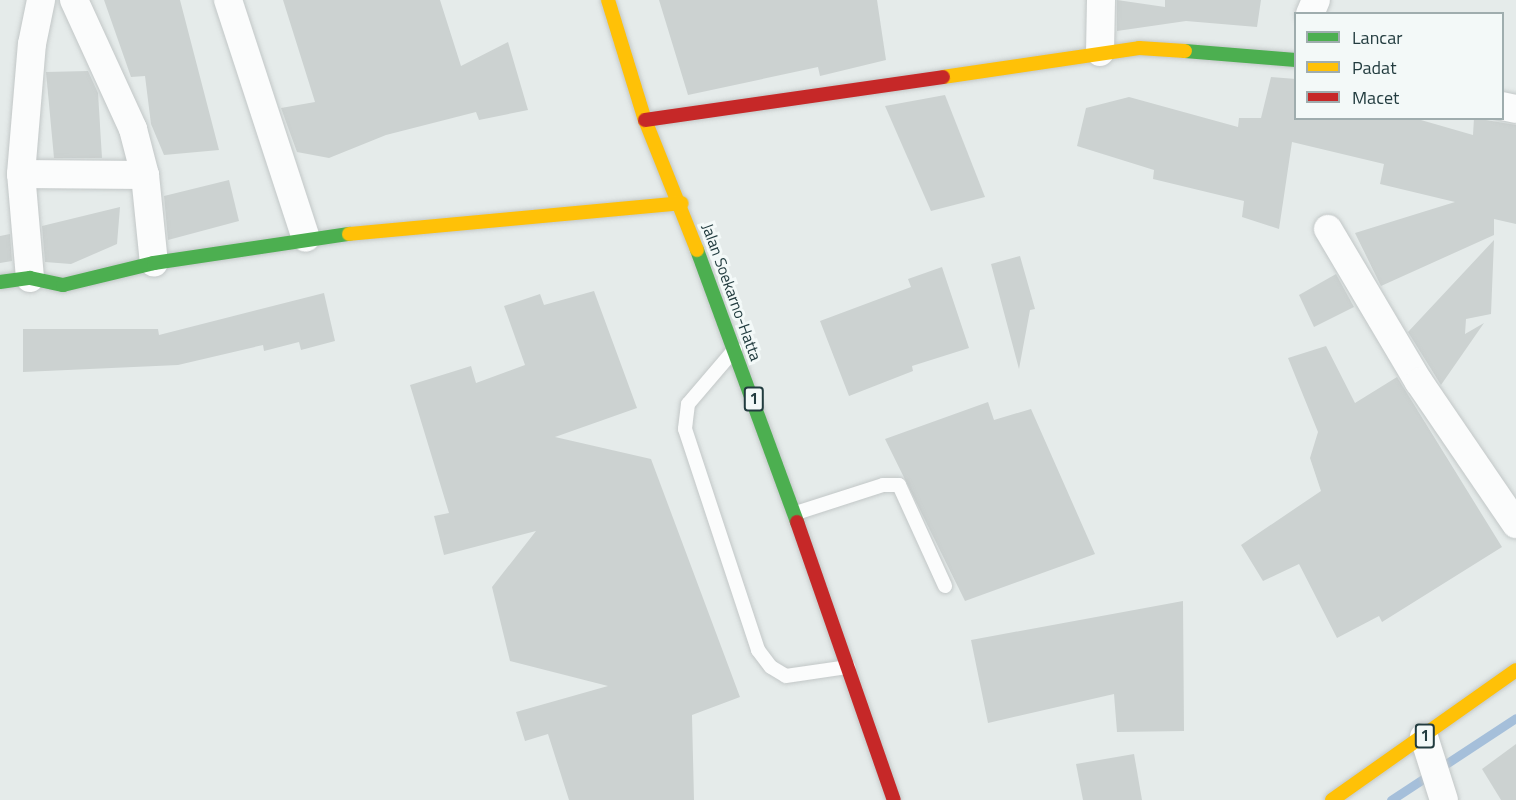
<!DOCTYPE html>
<style>
body{margin:0}
#map{position:relative;width:1516px;height:800px;overflow:hidden;background:#e5ebea;font-family:"Titillium Web",sans-serif}
div>[style]{position:absolute}
[style*='--x']{left:calc(var(--x)*1px);top:calc(var(--y)*1px);width:calc(var(--w)*1px);rotate:calc(var(--a)*1deg)}
.stream>*{height:9px;margin:-4.5px;padding:0 4.5px;transform-origin:4.5px;border-radius:4.5px;background:#a5bfda}
.building>*{inset:0;background:#ccd2d1}
.roads{filter:drop-shadow(0 0 2px #c2c7c7) drop-shadow(0 0 2px #c2c7c7)}
.lane>*{height:14px;margin:-7px;padding:0 7px;transform-origin:7px;border-radius:7px;background:#fbfcfc}
.street>*{height:28px;margin:-14px;padding:0 14px;transform-origin:14px;border-radius:14px;background:#fbfcfc}
.fast>*{height:14px;margin:-7px;padding:0 7px;transform-origin:7px;border-radius:7px;background:#4caf50}
.slow>*{height:14px;margin:-7px;padding:0 7px;transform-origin:7px;border-radius:7px;background:#ffc107}
.jam>*{height:14px;margin:-7px;padding:0 7px;transform-origin:7px;border-radius:7px;background:#c62828}
span{translate:-50% -50%;white-space:nowrap;text-align:center;line-height:1.15;-webkit-text-stroke:6px #f3f9f8;paint-order:stroke}
.shield-label span{padding:2px 4px;background:#f3f9f8;border:2px solid;border-radius:4px;-webkit-text-stroke-width:0}
.shield-label{font-size:15px;color:#223c3f;font-weight:700}
.street-label{font-size:16px;color:#223c3f}
.legend{position:absolute;left:1294px;top:12px;width:210px;height:108px;box-sizing:border-box;background:#f3f9f8;border:2px solid #9fadae;margin:0;padding:8px 10px;list-style:none;font-size:18px;color:#223c3f}
.legend li{display:flex;align-items:center;gap:12px;height:30px}
.legend b{width:30px;border:2px solid #9fadae}
</style>
<div id="map">
<div class="stream">
<div style="--x:1391;--y:800;--w:149;--a:-33.3"></div>
</div>
<div class="building">
<div style="clip-path:polygon(104px 0,180px 0,219px 150px,164px 155px,151px 124px,145px 76px,131px 77px)"></div>
<div style="clip-path:polygon(283px 0,440px 0,461px 66px,508px 42px,528px 110px,479px 120px,476px 112px,386px 135px,329px 158px,297px 152px,281px 108px,315px 102px)"></div>
<div style="clip-path:polygon(659px 0,877px 0,886px 60px,820px 76px,818px 67px,688px 95px)"></div>
<div style="clip-path:polygon(1117px 0,1165px 7px,1165px 0,1261px 0,1257px 27px,1186px 21px,1117px 31px)"></div>
<div style="clip-path:polygon(88px 71px,98px 93px,102px 158px,54px 158px,46px 72px)"></div>
<div style="clip-path:polygon(1271px 77px,1296px 79px,1296px 118px,1414px 118px,1473px 135px,1474px 118px,1516px 125px,1516px 224px,1494px 219px,1494px 235px,1381px 286px,1355px 233px,1455px 202px,1380px 184px,1384px 164px,1292px 142px,1279px 229px,1242px 217px,1244px 201px,1153px 179px,1154px 170px,1077px 146px,1086px 108px,1129px 97px,1238px 127px,1239px 118px,1261px 118px)"></div>
<div style="clip-path:polygon(945px 95px,985px 197px,931px 211px,885px 106px)"></div>
<div style="clip-path:polygon(229px 180px,239px 221px,168px 240px,164px 196px)"></div>
<div style="clip-path:polygon(120px 207px,117px 244px,71px 264px,45px 262px,42px 226px)"></div>
<div style="clip-path:polygon(10px 234px,12px 261px,0 263px,0 236px)"></div>
<div style="clip-path:polygon(1494px 240px,1491px 314px,1466px 319px,1465px 334px,1484px 323px,1441px 385px,1408px 332px)"></div>
<div style="clip-path:polygon(1020px 256px,1035px 309px,1030px 310px,1019px 369px,991px 264px)"></div>
<div style="clip-path:polygon(942px 267px,969px 348px,912px 366px,913px 371px,849px 396px,820px 321px,911px 287px,908px 279px)"></div>
<div style="clip-path:polygon(1336px 274px,1354px 307px,1314px 327px,1299px 295px)"></div>
<div style="clip-path:polygon(594px 291px,637px 408px,555px 437px,651px 459px,740px 697px,692px 715px,694px 800px,569px 800px,548px 734px,525px 741px,516px 712px,608px 686px,510px 661px,492px 587px,536px 531px,444px 555px,434px 516px,449px 513px,410px 385px,471px 366px,476px 383px,525px 365px,504px 306px,540px 294px,544px 305px)"></div>
<div style="clip-path:polygon(324px 293px,335px 341px,301px 350px,299px 342px,264px 351px,263px 345px,178px 365px,23px 372px,23px 329px,158px 329px,159px 335px)"></div>
<div style="clip-path:polygon(1326px 346px,1355px 403px,1397px 377px,1502px 547px,1382px 622px,1379px 616px,1337px 638px,1299px 564px,1263px 581px,1241px 545px,1321px 491px,1310px 458px,1318px 432px,1288px 358px)"></div>
<div style="clip-path:polygon(988px 402px,994px 420px,1031px 409px,1095px 554px,965px 601px,885px 439px)"></div>
<div style="clip-path:polygon(1183px 601px,1184px 731px,1117px 732px,1114px 694px,988px 723px,971px 640px)"></div>
<div style="clip-path:polygon(1516px 744px,1516px 800px,1501px 800px,1482px 769px)"></div>
<div style="clip-path:polygon(1134px 754px,1142px 800px,1083px 800px,1076px 764px)"></div>
</div>
<div class="roads">
<div class="lane">
<div style="--x:735;--y:349;--w:72;--a:130.5"></div>
<div style="--x:688;--y:404;--w:25;--a:97"></div>
<div style="--x:685;--y:429;--w:233;--a:71.7"></div>
<div style="--x:758;--y:650;--w:21;--a:53"></div>
<div style="--x:771;--y:667;--w:17;--a:31"></div>
<div style="--x:786;--y:676;--w:63;--a:-8.3"></div>
<div style="--x:796;--y:513;--w:91;--a:-17.8"></div>
<div style="--x:883;--y:485;--w:16;--a:0"></div>
<div style="--x:899;--y:485;--w:111;--a:65.5"></div>
</div>
<div class="street">
<div style="--x:74;--y:0;--w:142;--a:65.4"></div>
<div style="--x:133;--y:129;--w:48;--a:75.4"></div>
<div style="--x:145;--y:175;--w:88;--a:84.2"></div>
<div style="--x:228;--y:0;--w:250;--a:71.9"></div>
<div style="--x:1310;--y:14;--w:15;--a:-67"></div>
<div style="--x:1100;--y:52;--w:52;--a:-88.9"></div>
<div style="--x:1502;--y:106;--w:14;--a:12"></div>
<div style="--x:21;--y:174;--w:124;--a:0.5"></div>
<div style="--x:1328;--y:229;--w:178;--a:59.3"></div>
<div style="--x:1419;--y:382;--w:172;--a:55.7"></div>
<div style="--x:30;--y:278;--w:104;--a:-94.9"></div>
<div style="--x:21;--y:174;--w:130;--a:-85.2"></div>
<div style="--x:32;--y:44;--w:45;--a:-78.4"></div>
<div style="--x:1424;--y:737;--w:66;--a:72.4"></div>
</div>
<div class="fast">
<div style="--x:1185;--y:51;--w:111;--a:4.6"></div>
<div style="--x:697;--y:250;--w:290;--a:69.8"></div>
<div style="--x:0;--y:282;--w:30;--a:-8"></div>
<div style="--x:30;--y:278;--w:34;--a:12"></div>
<div style="--x:63;--y:285;--w:94;--a:-13.6"></div>
<div style="--x:154;--y:263;--w:197;--a:-8.5"></div>
</div>
<div class="slow">
<div style="--x:608;--y:0;--w:126;--a:72.9"></div>
<div style="--x:645;--y:120;--w:140;--a:68.2"></div>
<div style="--x:943;--y:77;--w:198;--a:-8.4"></div>
<div style="--x:1139;--y:48;--w:46;--a:3.7"></div>
<div style="--x:349;--y:234;--w:334;--a:-5.3"></div>
<div style="--x:1332;--y:800;--w:225;--a:-35.2"></div>
</div>
<div class="jam">
<div style="--x:645;--y:120;--w:301;--a:-8.2"></div>
<div style="--x:797;--y:522;--w:294;--a:70.8"></div>
</div>
</div>
<div class="shield-label">
<span style="left:754px;top:399px">1</span>
<span style="left:1425px;top:736px">1</span>
</div>
<div class="street-label">
<span style="left:732px;top:292px;rotate:70deg">Jalan Soekarno-Hatta</span>
</div>
<ul class="legend">
<li><b style="height:8px;background:#4caf50"></b>Lancar</li>
<li><b style="height:8px;background:#ffc107"></b>Padat</li>
<li><b style="height:8px;background:#c62828"></b>Macet</li>
</ul>
</div>
